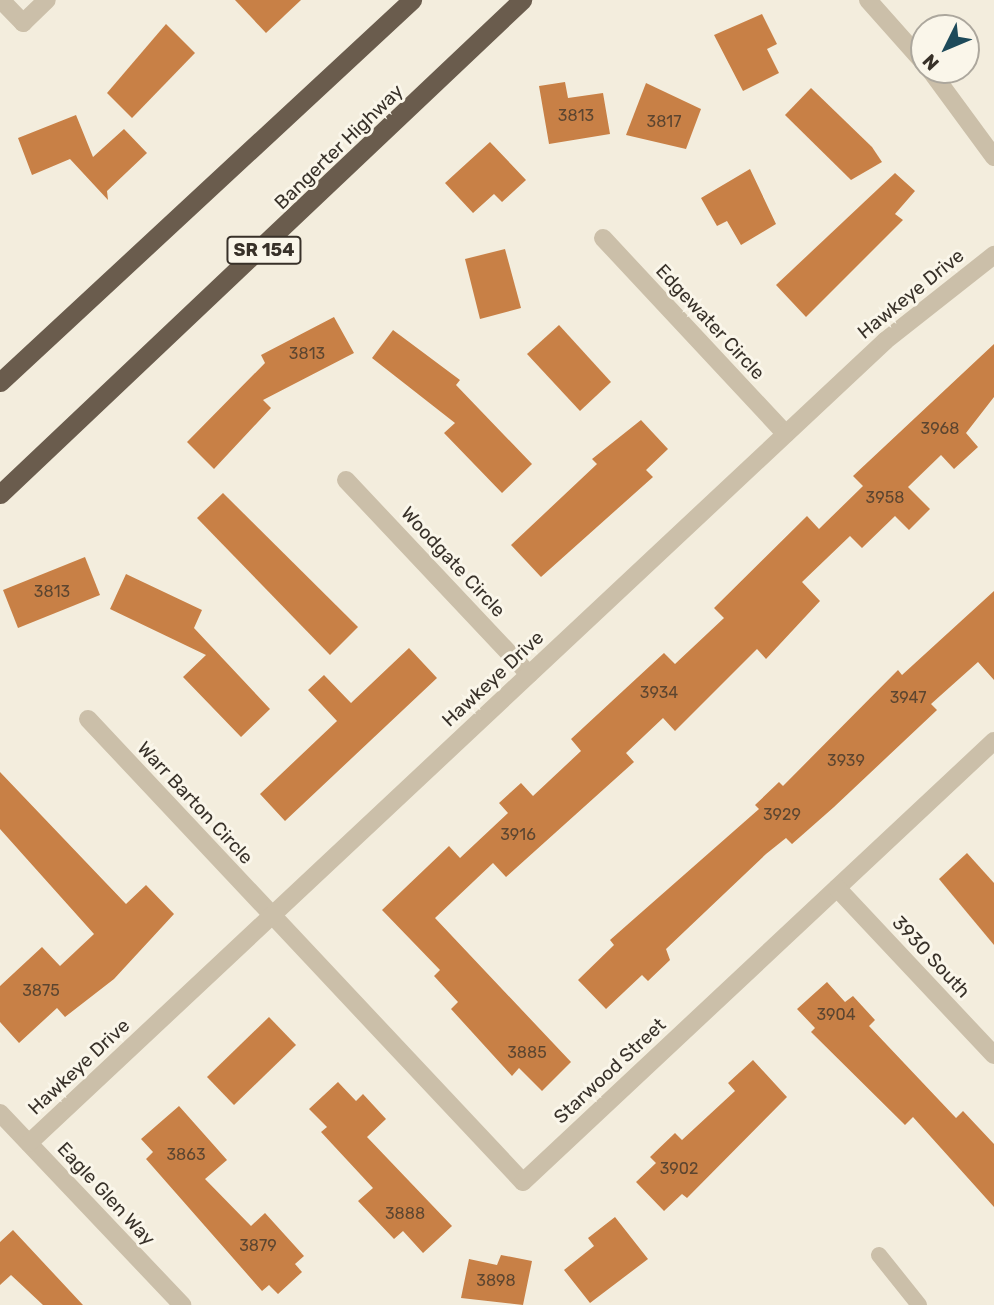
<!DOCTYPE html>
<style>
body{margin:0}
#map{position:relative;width:994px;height:1305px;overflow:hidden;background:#f3eddd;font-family:Rubik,sans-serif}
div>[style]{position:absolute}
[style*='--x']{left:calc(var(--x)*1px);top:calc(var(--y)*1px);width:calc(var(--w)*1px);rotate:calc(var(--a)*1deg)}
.building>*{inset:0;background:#c88046}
.service>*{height:16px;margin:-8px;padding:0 8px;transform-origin:8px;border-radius:8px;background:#cbbfa9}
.minor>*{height:18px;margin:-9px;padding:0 9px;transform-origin:9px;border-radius:9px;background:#cbbfa9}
.trunk>*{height:19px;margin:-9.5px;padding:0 9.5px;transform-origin:9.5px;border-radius:9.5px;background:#6a5c4d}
span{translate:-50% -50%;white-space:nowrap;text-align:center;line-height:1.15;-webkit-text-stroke:6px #faf6ea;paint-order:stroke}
.number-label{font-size:16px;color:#5c4530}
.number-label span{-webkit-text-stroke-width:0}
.shield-label span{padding:2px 5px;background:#faf6ea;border:2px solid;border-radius:5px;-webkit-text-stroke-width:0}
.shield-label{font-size:18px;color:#383129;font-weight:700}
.street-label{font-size:19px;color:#383129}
.north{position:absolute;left:910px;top:14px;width:70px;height:70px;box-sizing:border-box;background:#faf6ea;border:2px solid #aca79d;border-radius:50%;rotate:227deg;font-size:19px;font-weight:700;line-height:28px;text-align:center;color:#383129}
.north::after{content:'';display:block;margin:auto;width:24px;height:32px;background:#1d4a5a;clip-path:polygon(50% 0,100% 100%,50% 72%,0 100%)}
</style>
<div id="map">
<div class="building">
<div style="clip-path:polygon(235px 0,301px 0,266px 33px)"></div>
<div style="clip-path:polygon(762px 14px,777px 44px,767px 49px,779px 73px,743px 91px,714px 35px)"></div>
<div style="clip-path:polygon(166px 24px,195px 53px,132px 118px,107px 93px)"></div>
<div style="clip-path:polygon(565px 82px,568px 98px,603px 93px,610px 134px,549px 144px,539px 86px)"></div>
<div style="clip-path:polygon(646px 83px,701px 109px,686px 149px,626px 135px)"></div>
<div style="clip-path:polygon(811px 88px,872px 147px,882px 162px,851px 180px,785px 115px)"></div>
<div style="clip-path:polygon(76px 115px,93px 157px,124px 129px,147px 153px,107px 191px,108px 200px,70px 159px,32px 175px,18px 138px)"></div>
<div style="clip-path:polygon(490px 142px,526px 180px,502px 202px,494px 194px,473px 213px,445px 183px)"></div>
<div style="clip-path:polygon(750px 169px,776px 224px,741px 245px,727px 221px,717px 226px,701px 198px)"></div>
<div style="clip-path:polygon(895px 173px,915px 191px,895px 214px,903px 220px,806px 317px,776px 285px)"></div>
<div style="clip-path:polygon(505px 249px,521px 308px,480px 319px,465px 259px)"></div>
<div style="clip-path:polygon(334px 317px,354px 353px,263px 400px,271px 408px,214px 469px,187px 442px,265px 363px,261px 355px)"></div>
<div style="clip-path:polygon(559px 325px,611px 382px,580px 411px,527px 354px)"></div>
<div style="clip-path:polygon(393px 330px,460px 380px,456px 385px,532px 464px,502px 493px,444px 433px,455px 423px,372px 358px)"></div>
<div style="clip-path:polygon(994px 344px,994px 397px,966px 433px,978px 447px,954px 469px,941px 455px,908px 487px,930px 509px,909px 530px,895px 516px,862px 548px,850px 536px,802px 582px,820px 601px,766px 659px,757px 649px,675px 731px,663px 718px,626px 753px,634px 762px,506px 877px,493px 863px,435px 918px,571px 1062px,542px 1091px,519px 1068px,512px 1076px,451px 1009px,458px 1002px,434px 976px,440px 970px,382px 910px,449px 846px,460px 858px,508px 813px,499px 803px,521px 783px,533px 796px,581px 751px,571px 739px,664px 653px,675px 664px,724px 618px,714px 608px,807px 516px,819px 529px,863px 486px,853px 476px)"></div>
<div style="clip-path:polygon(641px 420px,668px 449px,646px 470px,653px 477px,541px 577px,511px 545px,597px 464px,592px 459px)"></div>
<div style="clip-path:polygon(223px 493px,358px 627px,330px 655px,197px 518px)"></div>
<div style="clip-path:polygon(85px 557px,100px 595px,18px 628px,3px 590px)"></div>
<div style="clip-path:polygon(126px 574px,202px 610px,194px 628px,270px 709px,241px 737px,183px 677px,206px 655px,110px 609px)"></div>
<div style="clip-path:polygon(994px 591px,994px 680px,978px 662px,931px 704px,937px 710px,834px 807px,792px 844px,786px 838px,766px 854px,666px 949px,670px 960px,648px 981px,642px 975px,606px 1009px,578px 980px,614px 945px,610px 940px,759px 809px,755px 805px,779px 782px,783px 786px,898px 670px,902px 675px)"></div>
<div style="clip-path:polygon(409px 648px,437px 678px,285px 821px,260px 794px,337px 721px,308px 690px,324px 675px,351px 703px)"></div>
<div style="clip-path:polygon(0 772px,126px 904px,146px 885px,174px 914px,114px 979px,65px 1017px,57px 1008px,19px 1043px,0 1022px,0 986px,42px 947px,60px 966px,94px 934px,0 829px)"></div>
<div style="clip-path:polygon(967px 853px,994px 883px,994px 945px,939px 879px)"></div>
<div style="clip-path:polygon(827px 982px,845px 1002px,853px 996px,875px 1020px,869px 1026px,956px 1118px,963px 1111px,994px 1144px,994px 1207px,913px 1117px,905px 1125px,811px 1032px,815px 1028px,797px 1009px)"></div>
<div style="clip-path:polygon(269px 1017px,296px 1045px,234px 1105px,207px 1077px)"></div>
<div style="clip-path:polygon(753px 1060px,787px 1097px,687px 1198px,682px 1194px,664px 1211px,636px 1182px,656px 1163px,650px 1157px,675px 1133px,682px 1140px,735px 1091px,728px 1083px)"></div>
<div style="clip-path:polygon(338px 1082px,356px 1101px,363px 1094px,386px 1119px,367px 1137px,452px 1226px,423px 1253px,403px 1231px,394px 1239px,358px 1201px,373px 1188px,321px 1132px,327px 1127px,309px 1109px)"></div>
<div style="clip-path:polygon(179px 1106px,227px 1160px,205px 1179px,251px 1226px,265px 1213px,304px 1256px,295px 1264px,302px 1272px,278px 1294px,269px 1285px,262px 1291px,146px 1159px,153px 1152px,141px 1139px)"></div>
<div style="clip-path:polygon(615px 1217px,648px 1259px,590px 1303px,564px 1270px,594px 1246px,588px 1238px)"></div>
<div style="clip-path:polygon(13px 1230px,83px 1305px,43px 1305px,11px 1275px,0 1285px,0 1242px)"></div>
<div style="clip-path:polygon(501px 1255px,532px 1261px,523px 1305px,461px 1298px,469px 1259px,497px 1265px)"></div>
</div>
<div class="service">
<div style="--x:879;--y:1255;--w:64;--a:51.3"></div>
</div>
<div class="minor">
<div style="--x:1;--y:0;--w:32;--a:46"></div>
<div style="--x:23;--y:23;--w:33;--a:-44"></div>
<div style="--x:868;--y:0;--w:84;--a:48.4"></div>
<div style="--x:930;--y:70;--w:108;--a:53.7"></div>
<div style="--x:603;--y:238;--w:268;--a:47"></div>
<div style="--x:346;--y:480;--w:267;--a:46.7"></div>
<div style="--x:88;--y:719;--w:635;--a:46.79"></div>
<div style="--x:523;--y:1182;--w:645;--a:-43.12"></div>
<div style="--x:837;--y:888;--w:229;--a:46.8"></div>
<div style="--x:0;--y:1113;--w:265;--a:46.5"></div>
<div style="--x:29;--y:1143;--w:1173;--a:-43.13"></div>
<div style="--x:885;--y:341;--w:139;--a:-38.3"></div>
</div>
<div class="trunk">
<div style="--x:0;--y:382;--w:562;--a:-42.84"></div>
<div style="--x:0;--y:494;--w:719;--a:-43.42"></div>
</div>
<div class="number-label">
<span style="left:576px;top:116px">3813</span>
<span style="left:664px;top:122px">3817</span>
<span style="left:307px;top:354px">3813</span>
<span style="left:940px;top:429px">3968</span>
<span style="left:885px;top:498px">3958</span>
<span style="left:52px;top:592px">3813</span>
<span style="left:659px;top:693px">3934</span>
<span style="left:908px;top:698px">3947</span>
<span style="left:846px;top:761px">3939</span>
<span style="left:782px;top:815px">3929</span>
<span style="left:518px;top:835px">3916</span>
<span style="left:41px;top:991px">3875</span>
<span style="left:836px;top:1015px">3904</span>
<span style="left:527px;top:1053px">3885</span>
<span style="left:186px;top:1155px">3863</span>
<span style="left:679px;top:1169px">3902</span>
<span style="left:405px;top:1214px">3888</span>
<span style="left:258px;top:1246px">3879</span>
<span style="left:496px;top:1281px">3898</span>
</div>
<div class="shield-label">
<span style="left:264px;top:250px">SR 154</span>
</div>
<div class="street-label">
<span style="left:339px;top:147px;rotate:-44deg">Bangerter Highway</span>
<span style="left:911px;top:294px;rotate:-39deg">Hawkeye Drive</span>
<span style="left:710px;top:322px;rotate:47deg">Edgewater Circle</span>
<span style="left:453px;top:562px;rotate:47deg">Woodgate Circle</span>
<span style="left:493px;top:679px;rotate:-43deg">Hawkeye Drive</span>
<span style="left:195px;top:803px;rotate:47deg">Warr Barton Circle</span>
<span style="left:931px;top:957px;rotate:47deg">3930 South</span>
<span style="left:79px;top:1067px;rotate:-43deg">Hawkeye Drive</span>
<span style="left:610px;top:1071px;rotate:-43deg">Starwood Street</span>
<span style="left:106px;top:1194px;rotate:47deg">Eagle Glen Way</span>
</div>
<div class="north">N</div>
</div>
